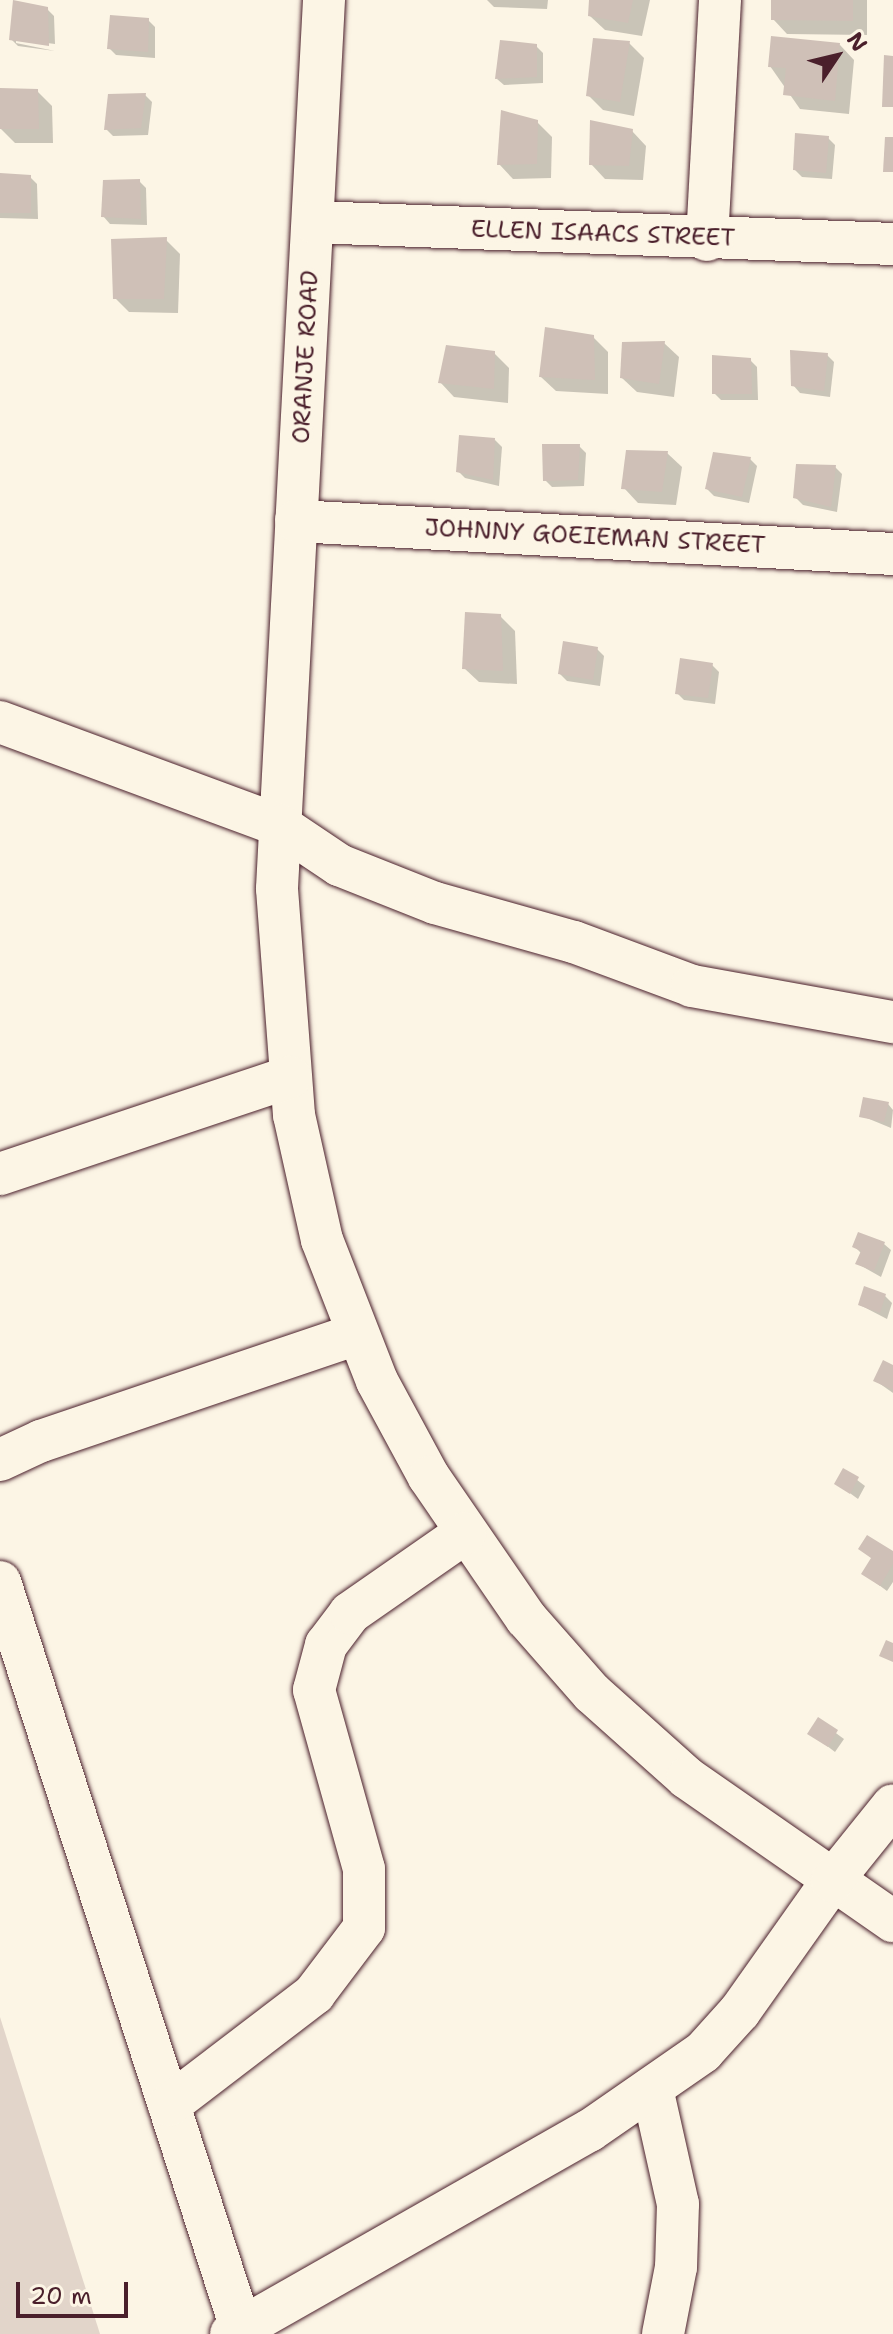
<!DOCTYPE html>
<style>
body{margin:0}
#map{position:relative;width:893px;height:2334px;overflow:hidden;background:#fcf5e5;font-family:"Shantell Sans",sans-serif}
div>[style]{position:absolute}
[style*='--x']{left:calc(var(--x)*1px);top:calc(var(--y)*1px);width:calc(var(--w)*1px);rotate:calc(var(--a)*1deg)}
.green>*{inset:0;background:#e2d5ca}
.shadow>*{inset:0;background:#0003}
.building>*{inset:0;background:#cfc0b7}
.roads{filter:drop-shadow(0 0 2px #4a1f2b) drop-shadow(0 0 2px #4a1f2b)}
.minor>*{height:42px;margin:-21px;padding:0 21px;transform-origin:21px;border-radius:21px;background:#fcf5e5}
span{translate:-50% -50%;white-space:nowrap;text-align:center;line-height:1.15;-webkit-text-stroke:8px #fcf5e5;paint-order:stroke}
.street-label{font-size:24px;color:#4a1f2b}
.north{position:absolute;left:797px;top:16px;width:80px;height:80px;-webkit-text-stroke:6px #fcf5e5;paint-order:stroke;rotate:55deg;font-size:22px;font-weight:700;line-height:32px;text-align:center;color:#4a1f2b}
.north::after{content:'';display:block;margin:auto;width:28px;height:36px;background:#4a1f2b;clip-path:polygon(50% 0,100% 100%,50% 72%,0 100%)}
.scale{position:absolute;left:16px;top:2282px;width:112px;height:36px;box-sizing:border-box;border:4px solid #4a1f2b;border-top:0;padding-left:10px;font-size:24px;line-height:28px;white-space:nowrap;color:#4a1f2b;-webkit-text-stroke:6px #fcf5e5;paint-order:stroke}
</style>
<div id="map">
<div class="green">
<div style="clip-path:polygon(0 2017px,100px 2334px,0 2334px)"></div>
</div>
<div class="shadow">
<div style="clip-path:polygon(487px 0,548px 0,547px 9px,494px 7px)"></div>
<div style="clip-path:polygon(591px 0,650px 0,642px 36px,605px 30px,590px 16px)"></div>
<div style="clip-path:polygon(773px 0,867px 0,867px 35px,787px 34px,773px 19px)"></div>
<div style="clip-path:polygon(47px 9px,54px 16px,55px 44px,16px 39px,16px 43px,55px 51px,18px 46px,11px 39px)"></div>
<div style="clip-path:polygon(148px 20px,155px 27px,155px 58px,116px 55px,109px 48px)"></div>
<div style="clip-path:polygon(629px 43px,644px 58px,634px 116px,603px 110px,588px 95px)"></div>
<div style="clip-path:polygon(840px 45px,854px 60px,849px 114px,800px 109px,770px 66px)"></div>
<div style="clip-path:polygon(536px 46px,543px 53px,543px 83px,504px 85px,497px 79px)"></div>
<div style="clip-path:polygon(37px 91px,52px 106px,53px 143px,15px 143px,1px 129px)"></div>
<div style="clip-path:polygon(145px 95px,152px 102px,148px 135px,113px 136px,106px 129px)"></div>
<div style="clip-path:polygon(537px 122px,552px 137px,551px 178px,513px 179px,499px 164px)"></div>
<div style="clip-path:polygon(632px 131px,646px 146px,643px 180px,605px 179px,591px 164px)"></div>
<div style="clip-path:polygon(828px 138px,835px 145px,832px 179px,802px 177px,795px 170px)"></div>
<div style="clip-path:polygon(0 175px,30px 177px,37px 184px,38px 219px,0 218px)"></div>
<div style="clip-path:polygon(139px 181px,146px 188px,147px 225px,110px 224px,103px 216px)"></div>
<div style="clip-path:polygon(166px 240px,180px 254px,178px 313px,129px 312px,115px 298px)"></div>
<div style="clip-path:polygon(593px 337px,608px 352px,608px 394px,556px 391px,541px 377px)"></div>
<div style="clip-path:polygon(664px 343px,679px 357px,674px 397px,637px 392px,622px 378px)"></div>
<div style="clip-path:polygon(494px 353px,509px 368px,508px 403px,454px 397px,440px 382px)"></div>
<div style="clip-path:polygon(827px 355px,834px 362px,830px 397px,800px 393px,793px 385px)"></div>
<div style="clip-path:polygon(750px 360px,757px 367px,758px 400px,721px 400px,714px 393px)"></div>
<div style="clip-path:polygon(495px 440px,502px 447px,499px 486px,465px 478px,458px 471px)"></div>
<div style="clip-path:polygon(579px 446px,586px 453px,584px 486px,552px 487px,545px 480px)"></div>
<div style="clip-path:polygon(667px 453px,682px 467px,676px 505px,638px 503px,624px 488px)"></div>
<div style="clip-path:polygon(750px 459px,757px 466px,749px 503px,714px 496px,707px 489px)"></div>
<div style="clip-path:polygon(835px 467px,842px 474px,837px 512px,803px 505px,795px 497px)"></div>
<div style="clip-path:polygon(500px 616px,515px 631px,517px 684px,479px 682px,464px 668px)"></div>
<div style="clip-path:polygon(597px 649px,604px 656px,600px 686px,567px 681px,560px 674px)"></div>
<div style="clip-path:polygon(712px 665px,719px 672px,715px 704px,684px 700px,677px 693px)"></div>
<div style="clip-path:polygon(888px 1104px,893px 1110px,891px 1128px,862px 1116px)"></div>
<div style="clip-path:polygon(884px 1244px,891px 1250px,881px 1277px,858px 1264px,862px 1254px,855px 1247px)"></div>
<div style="clip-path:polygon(885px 1296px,892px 1303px,887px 1319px,860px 1305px)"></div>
<div style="clip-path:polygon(893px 1367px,893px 1393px,876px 1381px)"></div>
<div style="clip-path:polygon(844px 1470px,865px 1486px,858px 1499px,836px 1483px)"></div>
<div style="clip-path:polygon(860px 1549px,893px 1553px,893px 1582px,887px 1591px,864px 1574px,873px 1559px)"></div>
<div style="clip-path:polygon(818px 1720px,844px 1739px,835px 1752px,810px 1733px)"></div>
</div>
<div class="building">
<div style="clip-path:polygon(13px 0,48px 7px,49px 46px,9px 40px)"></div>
<div style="clip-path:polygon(589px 0,633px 0,628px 23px,588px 16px)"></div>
<div style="clip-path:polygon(771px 0,853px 0,853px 21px,771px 20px)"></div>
<div style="clip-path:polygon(110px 15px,149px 18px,148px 52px,107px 49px)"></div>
<div style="clip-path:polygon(771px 36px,840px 43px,835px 101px,783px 95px,786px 68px,768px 67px)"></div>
<div style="clip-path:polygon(593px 38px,630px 41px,620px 102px,586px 96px)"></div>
<div style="clip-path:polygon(500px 40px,537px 44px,537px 77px,495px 79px)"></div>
<div style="clip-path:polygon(884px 55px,893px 56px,893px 107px,882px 107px)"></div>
<div style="clip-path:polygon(0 88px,38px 89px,39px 129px,0 129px)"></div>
<div style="clip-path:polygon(146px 93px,141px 128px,104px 130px,108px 94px)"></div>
<div style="clip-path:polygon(501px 110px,538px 120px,537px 164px,497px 165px)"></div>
<div style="clip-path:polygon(590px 120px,633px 129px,629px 166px,589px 165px)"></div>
<div style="clip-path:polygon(795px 133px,829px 136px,826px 173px,793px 170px)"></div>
<div style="clip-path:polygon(885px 137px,893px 137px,893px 172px,883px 172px)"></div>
<div style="clip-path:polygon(0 173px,31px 175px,31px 213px,0 213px)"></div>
<div style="clip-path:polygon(140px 179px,141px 219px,101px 217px,103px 180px)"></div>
<div style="clip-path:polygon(167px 237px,164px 299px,113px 299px,111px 239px)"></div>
<div style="clip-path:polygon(545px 327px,594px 335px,595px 380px,539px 377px)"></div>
<div style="clip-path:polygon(665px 341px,659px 384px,620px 378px,622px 342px)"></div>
<div style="clip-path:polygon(446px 345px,495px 351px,494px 389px,438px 383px)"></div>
<div style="clip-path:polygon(790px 350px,828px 353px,824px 391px,791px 386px)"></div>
<div style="clip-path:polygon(712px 355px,751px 358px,752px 394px,712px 394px)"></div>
<div style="clip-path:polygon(459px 435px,495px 438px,493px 480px,456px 472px)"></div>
<div style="clip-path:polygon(542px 444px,580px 444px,578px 480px,543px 481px)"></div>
<div style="clip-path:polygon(626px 450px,668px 451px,662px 492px,621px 489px)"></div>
<div style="clip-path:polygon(713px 452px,751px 457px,742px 497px,705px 489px)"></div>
<div style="clip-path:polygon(796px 464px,836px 465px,831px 507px,793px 498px)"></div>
<div style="clip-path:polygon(465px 612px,501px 614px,503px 671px,462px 669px)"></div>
<div style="clip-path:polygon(563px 641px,598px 647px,593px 680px,558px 674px)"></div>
<div style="clip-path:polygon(680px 658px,713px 663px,708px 698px,675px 694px)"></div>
<div style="clip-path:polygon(863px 1097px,889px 1102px,884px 1122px,859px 1117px)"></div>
<div style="clip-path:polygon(858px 1232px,885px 1242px,874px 1271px,855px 1264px,861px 1251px,852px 1247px)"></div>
<div style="clip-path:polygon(864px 1286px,886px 1294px,880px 1313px,858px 1305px)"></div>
<div style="clip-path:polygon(883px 1360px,893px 1365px,893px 1390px,873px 1381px)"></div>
<div style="clip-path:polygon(843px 1468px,859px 1477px,850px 1494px,834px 1484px)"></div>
<div style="clip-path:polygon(867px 1535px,893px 1551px,893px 1564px,880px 1586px,861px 1574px,871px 1558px,858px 1549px)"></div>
<div style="clip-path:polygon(886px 1640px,893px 1643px,893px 1662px,879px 1656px)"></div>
<div style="clip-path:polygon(818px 1717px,838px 1730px,828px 1747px,807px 1734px)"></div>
</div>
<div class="roads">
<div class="minor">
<div style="--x:324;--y:0;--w:890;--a:93.03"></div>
<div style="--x:277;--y:889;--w:227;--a:85.7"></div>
<div style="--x:294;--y:1115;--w:128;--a:77.4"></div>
<div style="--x:322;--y:1240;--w:151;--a:68.7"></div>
<div style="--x:377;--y:1381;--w:109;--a:61.6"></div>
<div style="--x:429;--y:1477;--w:171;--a:55.5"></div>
<div style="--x:526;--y:1618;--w:100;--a:48.7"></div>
<div style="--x:592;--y:1693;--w:127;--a:41.8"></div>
<div style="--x:687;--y:1778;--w:251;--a:34.8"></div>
<div style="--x:313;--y:222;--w:580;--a:2.17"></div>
<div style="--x:707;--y:240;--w:240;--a:-86.9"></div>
<div style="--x:296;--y:521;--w:598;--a:3.16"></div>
<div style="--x:0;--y:722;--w:300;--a:20.3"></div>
<div style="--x:281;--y:826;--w:70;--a:33.9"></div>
<div style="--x:339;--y:865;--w:103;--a:21.6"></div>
<div style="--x:435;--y:903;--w:144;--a:15.7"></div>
<div style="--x:574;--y:942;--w:126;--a:20.4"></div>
<div style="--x:692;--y:986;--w:204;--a:10.2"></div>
<div style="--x:0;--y:1174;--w:306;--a:-18.5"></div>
<div style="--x:0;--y:1460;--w:45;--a:-24.9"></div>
<div style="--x:41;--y:1441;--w:334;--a:-18.7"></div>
<div style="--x:0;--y:1582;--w:784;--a:72.1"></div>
<div style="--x:652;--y:2088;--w:119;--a:77.4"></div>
<div style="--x:678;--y:2204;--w:63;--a:91.8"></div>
<div style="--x:676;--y:2267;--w:68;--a:101"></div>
<div style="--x:169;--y:2105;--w:183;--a:-37.4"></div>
<div style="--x:314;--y:1994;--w:83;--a:-52.9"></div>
<div style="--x:364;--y:1928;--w:59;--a:-90"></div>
<div style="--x:364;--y:1869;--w:186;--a:-105.6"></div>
<div style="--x:314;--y:1690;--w:47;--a:-75.1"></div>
<div style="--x:326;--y:1645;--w:40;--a:-53"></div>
<div style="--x:350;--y:1613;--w:140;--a:-34.8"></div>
<div style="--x:231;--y:2334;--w:412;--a:-29.6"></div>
<div style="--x:589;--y:2131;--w:139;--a:-34.7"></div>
<div style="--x:703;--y:2052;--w:55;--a:-47.9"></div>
<div style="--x:740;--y:2011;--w:159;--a:-54.7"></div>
<div style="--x:832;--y:1881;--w:97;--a:-51.2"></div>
</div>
</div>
<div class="street-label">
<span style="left:603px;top:234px;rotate:2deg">ELLEN ISAACS STREET</span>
<span style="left:306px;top:357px;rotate:-87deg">ORANJE ROAD</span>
<span style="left:595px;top:537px;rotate:3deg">JOHNNY GOEIEMAN STREET</span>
</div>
<div class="north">N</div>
<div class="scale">20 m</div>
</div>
